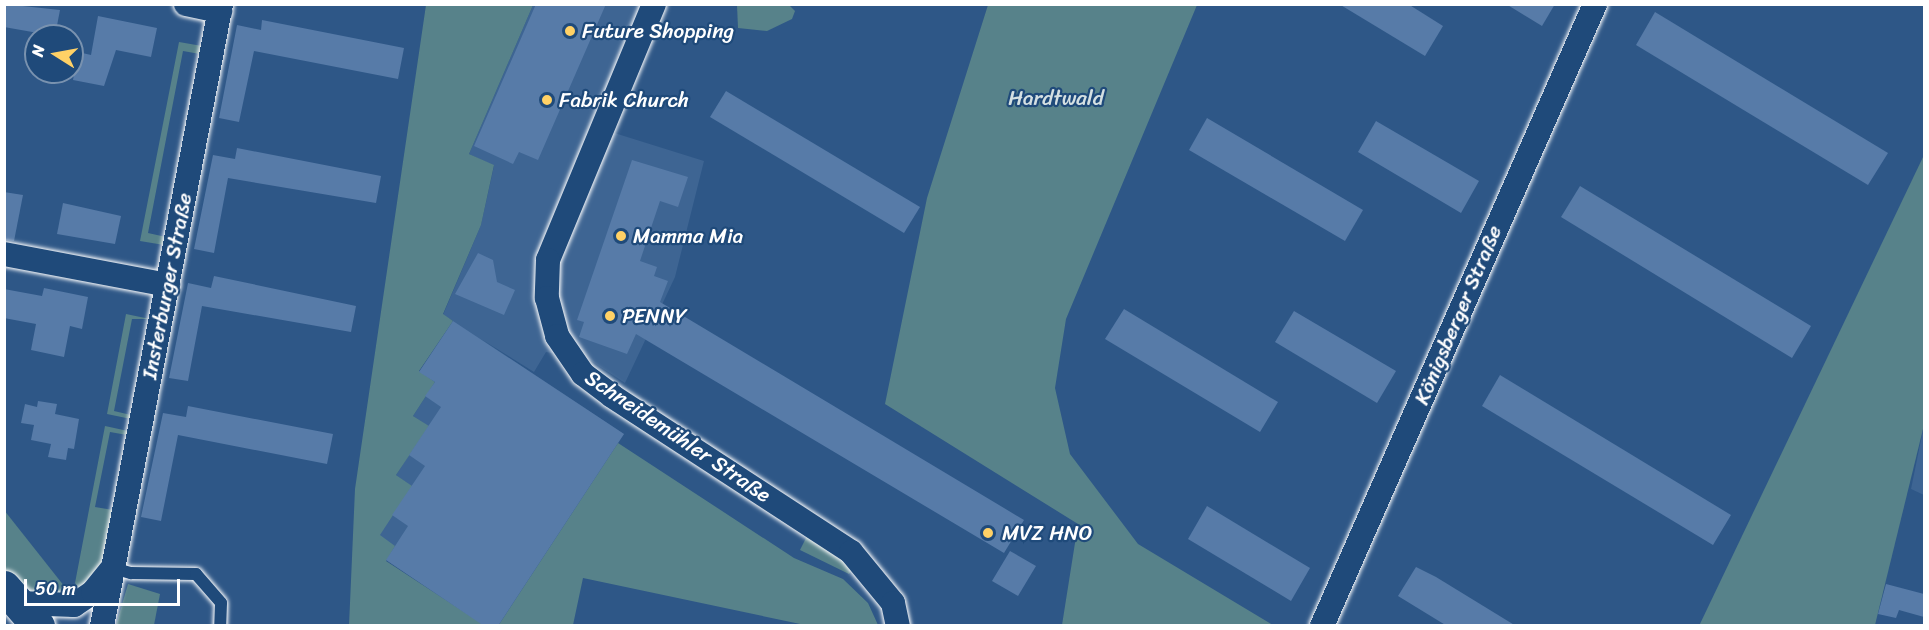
<!DOCTYPE html>
<meta charset="utf-8">
<style>
body{margin:0}
#map{position:relative;width:1929px;height:630px;overflow:hidden;background:#2e5787;font-family:Sriracha,sans-serif}
div>[style]{position:absolute}
[style*='--x']{left:calc(var(--x)*1px);top:calc(var(--y)*1px);width:calc(var(--w)*1px);rotate:calc(var(--a)*1deg)}
.built>*{inset:0;background:#3e6593}
.green>*{inset:0;background:#57828a}
.building>*{inset:0;background:#577ba8}
.roads{filter:drop-shadow(0 0 2px #fff) drop-shadow(0 0 2px #fff)}
.service>*{height:12px;margin:-6px;padding:0 6px;transform-origin:6px;border-radius:6px;background:#1f4a7a}
.minor>*{height:24px;margin:-12px;padding:0 12px;transform-origin:12px;border-radius:12px;background:#1f4a7a}
.secondary>*{height:33px;margin:-16.5px;padding:0 16.5px;transform-origin:16.5px;border-radius:16.5px;background:#1f4a7a}
.dots>*{width:16px;height:16px;translate:-50% -50%;box-sizing:border-box;border:3px solid #1f4a7a;border-radius:50%}
span{translate:-50% -50%;white-space:nowrap;text-align:center;line-height:1.15;-webkit-text-stroke:4.5px #1f4a7a;paint-order:stroke}
.poi-label{font-size:21px;color:#fff}
.left{translate:0 -50%;text-align:left}
.park-label{font-size:21px;color:#d5e0e2}
.street-label{font-size:21px;color:#fff}
.frame{position:absolute;inset:0;border:6px solid #fff;pointer-events:none}
.north{position:absolute;left:24px;top:24px;width:60px;height:60px;box-sizing:border-box;background:#1f4a7a;border:2px solid #7992af;border-radius:50%;rotate:281deg;font-size:16px;font-weight:700;line-height:24px;text-align:center;color:#fff}
.north::after{content:'';display:block;margin:auto;width:21px;height:27px;background:#ffd166;clip-path:polygon(50% 0,100% 100%,50% 72%,0 100%)}
.scale{position:absolute;left:24px;top:579px;width:156px;height:27px;box-sizing:border-box;border:3px solid #fff;border-top:0;padding-left:8px;font-size:18px;line-height:21px;white-space:nowrap;color:#fff;-webkit-text-stroke:4px #1f4a7a;paint-order:stroke}
</style>
<div id="map">
<div class="built">
<div style="clip-path:polygon(533px 5px,644px 5px,592px 126px,704px 161px,675px 277px,625px 383px,590px 360px,546px 352px,534px 372px,481px 339px,624px 434px,484px 625px,386px 560px,379px 535px,411px 486px,396px 475px,428px 426px,413px 416px,435px 382px,419px 372px,453px 321px,443px 315px,481px 225px,494px 166px,469px 154px)"></div>
<div style="clip-path:polygon(1924px 425px,1924px 495px,1911px 489px)"></div>
</div>
<div class="green">
<div style="clip-path:polygon(426px 5px,533px 5px,469px 154px,494px 165px,481px 225px,443px 314px,453px 321px,419px 371px,435px 382px,413px 416px,429px 426px,396px 475px,412px 486px,380px 535px,395px 546px,386px 561px,484px 625px,349px 626px,355px 489px)"></div>
<div style="clip-path:polygon(737px 5px,789px 5px,795px 11px,792px 19px,767px 31px,738px 28px)"></div>
<div style="clip-path:polygon(988px 5px,1197px 5px,1066px 319px,1055px 388px,1070px 454px,1138px 544px,1273px 625px,1062px 625px,1078px 524px,885px 404px,927px 198px)"></div>
<div style="clip-path:polygon(179px 42px,202px 46px,200px 54px,183px 51px,148px 233px,166px 237px,164px 245px,140px 241px)"></div>
<div style="clip-path:polygon(1924px 155px,1924px 425px,1875px 625px,1699px 626px)"></div>
<div style="clip-path:polygon(126px 314px,150px 319px,132px 319px,114px 411px,131px 415px,131px 419px,107px 414px)"></div>
<div style="clip-path:polygon(105px 426px,128px 431px,127px 435px,110px 432px,95px 507px,113px 510px,102px 562px,81px 591px,75px 583px)"></div>
<div style="clip-path:polygon(618px 443px,794px 558px,843px 579px,868px 603px,878px 625px,805px 625px,583px 578px,573px 625px,498px 626px)"></div>
<div style="clip-path:polygon(4px 510px,72px 596px,54px 601px,22px 589px,5px 569px)"></div>
<div style="clip-path:polygon(810px 530px,853px 568px,849px 574px,800px 550px)"></div>
<div style="clip-path:polygon(128px 584px,160px 594px,154px 625px,116px 625px)"></div>
</div>
<div class="building">
<div style="clip-path:polygon(4px 4px,60px 10px,55px 36px,4px 27px)"></div>
<div style="clip-path:polygon(536px 4px,606px 4px,538px 160px,519px 152px,513px 164px,474px 146px)"></div>
<div style="clip-path:polygon(1339px 4px,1408px 4px,1443px 26px,1425px 56px)"></div>
<div style="clip-path:polygon(1506px 4px,1555px 4px,1542px 26px)"></div>
<div style="clip-path:polygon(1655px 12px,1888px 153px,1868px 185px,1636px 45px)"></div>
<div style="clip-path:polygon(98px 16px,157px 28px,151px 57px,116px 50px,104px 86px,73px 80px,78px 52px,91px 55px)"></div>
<div style="clip-path:polygon(262px 20px,404px 48px,398px 79px,254px 51px,239px 122px,219px 118px,237px 25px,261px 30px)"></div>
<div style="clip-path:polygon(726px 91px,920px 207px,904px 233px,710px 117px)"></div>
<div style="clip-path:polygon(1207px 118px,1363px 210px,1345px 241px,1189px 150px)"></div>
<div style="clip-path:polygon(1376px 121px,1479px 181px,1461px 213px,1358px 152px)"></div>
<div style="clip-path:polygon(237px 148px,381px 176px,376px 203px,228px 178px,214px 253px,194px 249px,213px 155px,235px 159px)"></div>
<div style="clip-path:polygon(632px 160px,688px 177px,678px 207px,660px 201px,640px 261px,657px 267px,654px 276px,668px 281px,660px 302px,1024px 520px,1004px 553px,636px 334px,627px 354px,579px 337px,584px 322px,577px 320px)"></div>
<div style="clip-path:polygon(1580px 186px,1811px 326px,1792px 358px,1561px 217px)"></div>
<div style="clip-path:polygon(4px 192px,23px 195px,14px 241px,4px 240px)"></div>
<div style="clip-path:polygon(63px 203px,121px 216px,115px 244px,57px 234px)"></div>
<div style="clip-path:polygon(478px 253px,493px 260px,497px 282px,515px 290px,504px 315px,455px 294px)"></div>
<div style="clip-path:polygon(214px 276px,356px 306px,351px 332px,202px 306px,188px 381px,169px 378px,188px 283px,211px 288px)"></div>
<div style="clip-path:polygon(44px 288px,88px 297px,82px 329px,70px 326px,64px 357px,31px 350px,36px 324px,4px 318px,4px 289px,42px 296px)"></div>
<div style="clip-path:polygon(1124px 309px,1278px 402px,1260px 432px,1105px 339px)"></div>
<div style="clip-path:polygon(1294px 311px,1396px 371px,1377px 403px,1275px 342px)"></div>
<div style="clip-path:polygon(453px 321px,624px 434px,498px 626px,484px 626px,386px 560px,408px 526px,392px 515px,425px 466px,409px 455px,441px 407px,425px 396px,435px 382px,419px 372px)"></div>
<div style="clip-path:polygon(1500px 375px,1731px 515px,1713px 545px,1482px 406px)"></div>
<div style="clip-path:polygon(38px 401px,57px 404px,55px 414px,79px 419px,74px 449px,68px 448px,66px 460px,48px 457px,51px 444px,31px 440px,34px 425px,21px 423px,25px 404px,37px 407px)"></div>
<div style="clip-path:polygon(188px 406px,333px 434px,327px 464px,178px 435px,161px 521px,141px 517px,163px 413px,186px 417px)"></div>
<div style="clip-path:polygon(1207px 506px,1310px 568px,1291px 601px,1188px 539px)"></div>
<div style="clip-path:polygon(1010px 551px,1036px 566px,1018px 596px,992px 581px)"></div>
<div style="clip-path:polygon(1416px 567px,1436px 577px,1516px 626px,1447px 626px,1398px 596px)"></div>
<div style="clip-path:polygon(1886px 584px,1924px 594px,1924px 617px,1899px 610px,1896px 618px,1878px 614px)"></div>
</div>
<div class="roads">
<div class="service">
<div style="--x:113;--y:568;--w:19;--a:16"></div>
<div style="--x:131;--y:573;--w:65;--a:0.9"></div>
<div style="--x:196;--y:574;--w:38;--a:49"></div>
<div style="--x:221;--y:603;--w:23;--a:92"></div>
</div>
<div class="minor">
<div style="--x:186;--y:4;--w:35;--a:12"></div>
<div style="--x:654;--y:4;--w:277;--a:112.5"></div>
<div style="--x:548;--y:260;--w:38;--a:92"></div>
<div style="--x:547;--y:298;--w:39;--a:75"></div>
<div style="--x:557;--y:336;--w:46;--a:55.6"></div>
<div style="--x:583;--y:374;--w:36;--a:37"></div>
<div style="--x:612;--y:396;--w:285;--a:33.1"></div>
<div style="--x:851;--y:552;--w:66;--a:50.5"></div>
<div style="--x:893;--y:603;--w:24;--a:78"></div>
<div style="--x:4;--y:254;--w:167;--a:10.7"></div>
<div style="--x:19;--y:603;--w:55;--a:2.1"></div>
<div style="--x:74;--y:605;--w:23;--a:-34"></div>
<div style="--x:93;--y:592;--w:28;--a:-51"></div>
<div style="--x:102;--y:626;--w:633;--a:-79.17"></div>
<div style="--x:1322;--y:626;--w:679;--a:-66.3"></div>
</div>
<div class="secondary">
<div style="--x:4;--y:587;--w:52;--a:48.9"></div>
</div>
</div>
<div class="dots">
<div style="left:570px;top:31px;background:#ffd166"></div>
<div style="left:547px;top:100px;background:#ffd166"></div>
<div style="left:621px;top:236px;background:#ffd166"></div>
<div style="left:610px;top:316px;background:#ffd166"></div>
<div style="left:988px;top:533px;background:#ffd166"></div>
</div>
<div class="poi-label">
<span class="left" style="left:582px;top:31px">Future Shopping</span>
<span class="left" style="left:559px;top:100px">Fabrik Church</span>
<span class="left" style="left:633px;top:236px">Mamma Mia</span>
<span class="left" style="left:622px;top:316px">PENNY</span>
<span class="left" style="left:1002px;top:533px">MVZ HNO</span>
</div>
<div class="park-label">
<span style="left:1056px;top:98px">Hardtwald</span>
</div>
<div class="street-label">
<span style="left:167px;top:286px;rotate:-79deg">Insterburger Straße</span>
<span style="left:1458px;top:315px;rotate:-67deg">Königsberger Straße</span>
<span style="left:678px;top:436px;rotate:34deg">Schneidemühler Straße</span>
</div>
<div class="frame"></div>
<div class="north">N</div>
<div class="scale">50 m</div>
</div>
